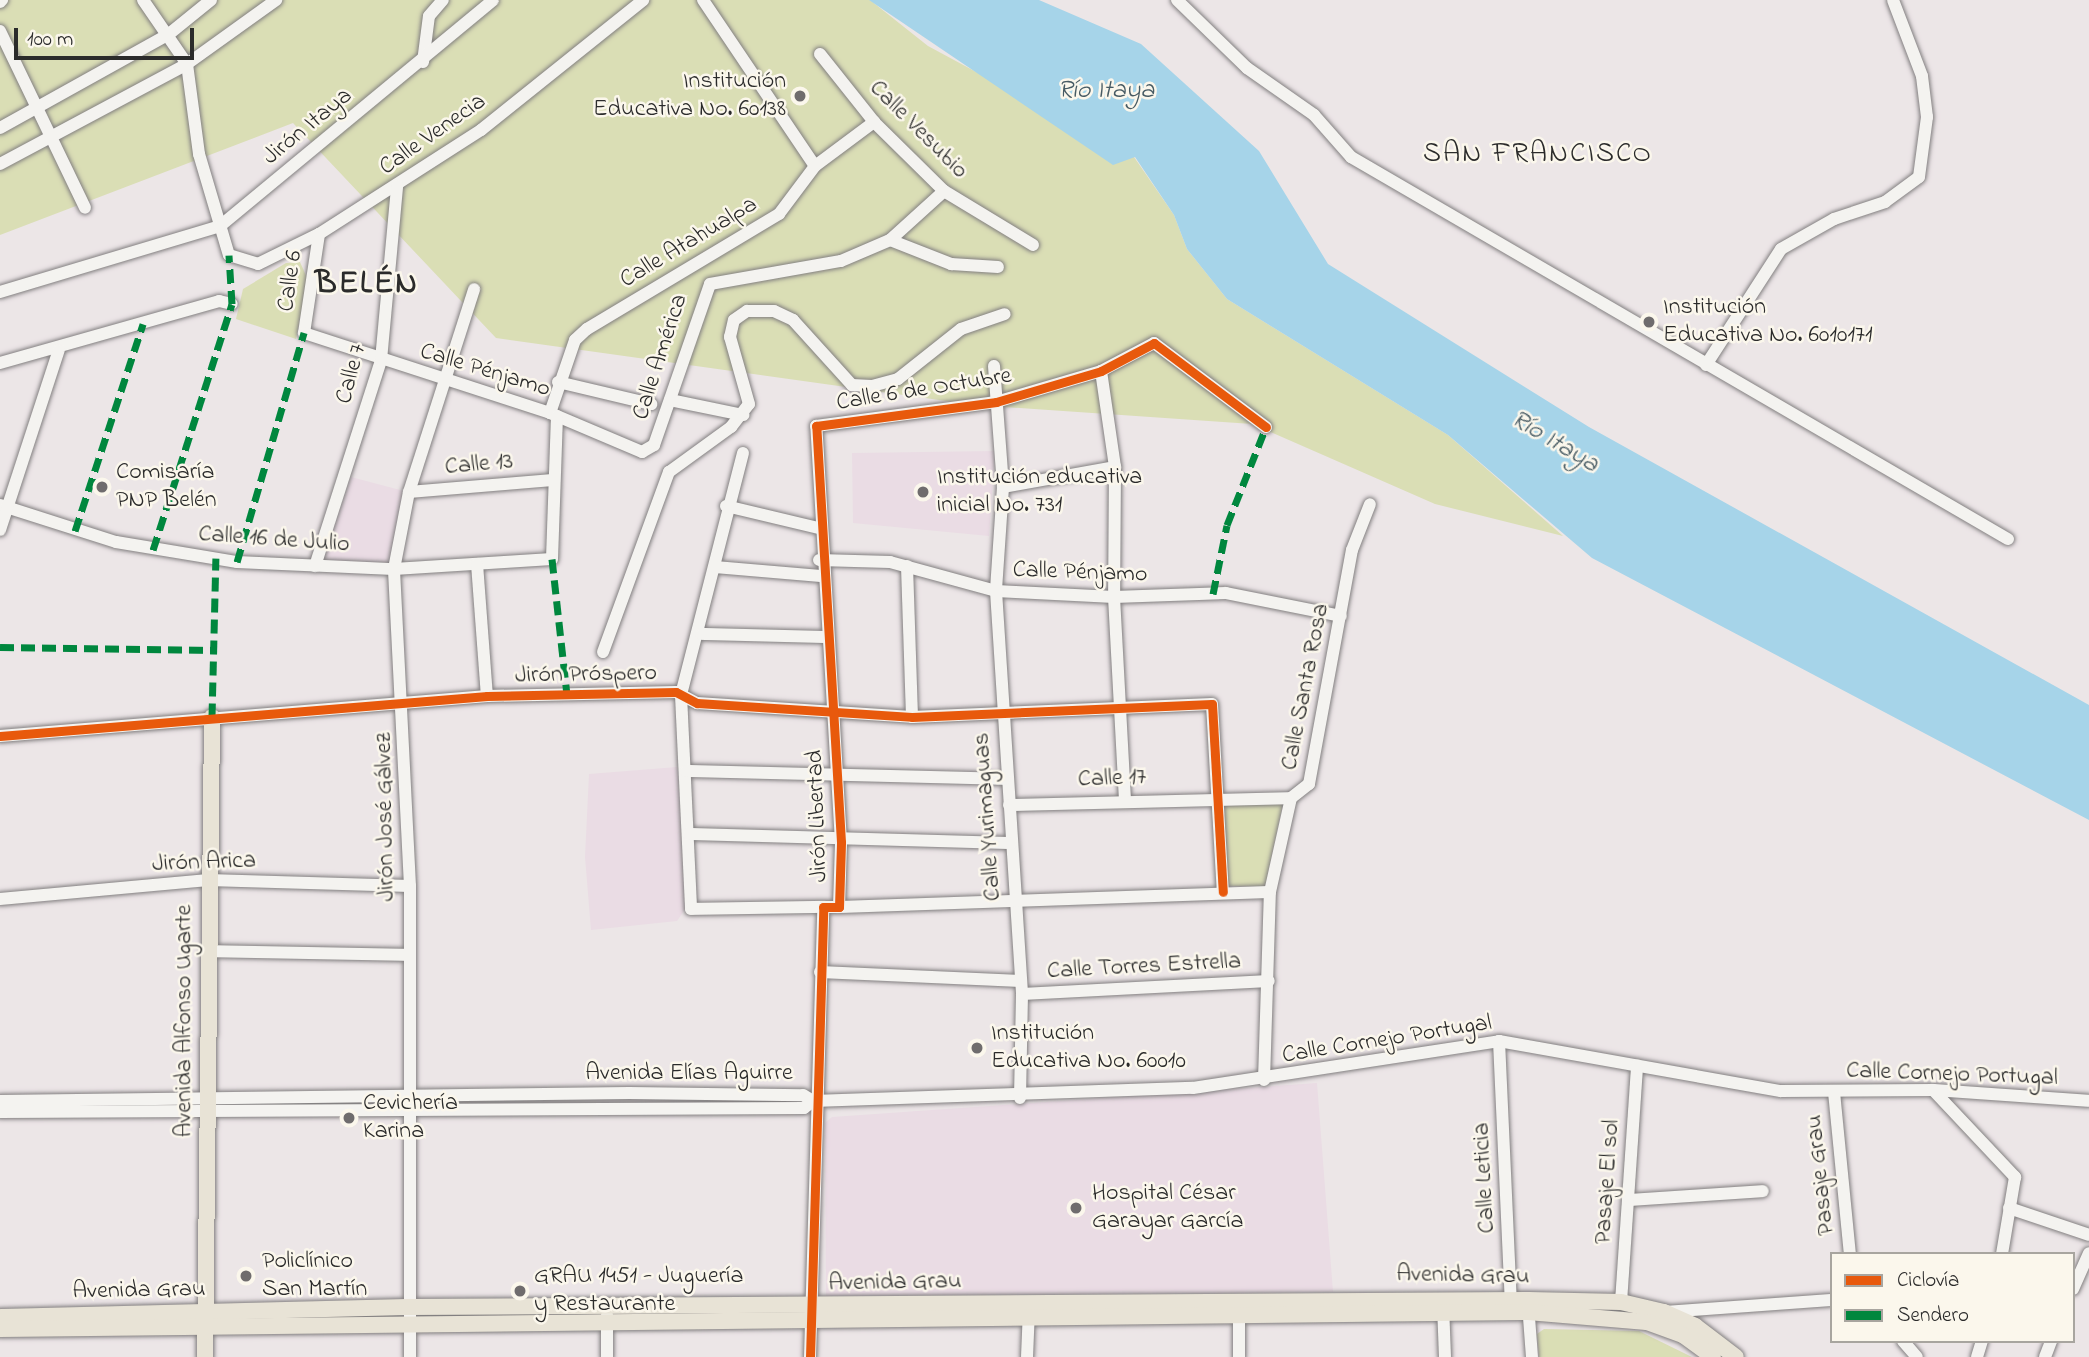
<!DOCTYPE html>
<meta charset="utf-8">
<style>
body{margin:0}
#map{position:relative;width:2089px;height:1357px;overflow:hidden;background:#ece6e7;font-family:"Indie Flower",sans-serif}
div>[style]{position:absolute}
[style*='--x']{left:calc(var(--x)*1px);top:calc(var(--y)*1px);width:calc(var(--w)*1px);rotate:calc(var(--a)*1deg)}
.built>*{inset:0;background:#eadce4}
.green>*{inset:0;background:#dadeb5}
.water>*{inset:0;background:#a6d4e9}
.roads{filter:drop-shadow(0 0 2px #827f80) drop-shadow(0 0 2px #827f80)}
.minor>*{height:12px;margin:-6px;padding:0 6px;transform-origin:6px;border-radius:6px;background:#f4f3f0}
.major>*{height:16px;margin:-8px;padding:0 8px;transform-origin:8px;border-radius:8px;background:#e8e3d6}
.quiet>*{height:7px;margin-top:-3.5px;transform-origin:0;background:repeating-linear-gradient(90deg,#00873e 0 14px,transparent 0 21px)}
.cycleway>*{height:9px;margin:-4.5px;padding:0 4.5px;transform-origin:4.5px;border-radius:4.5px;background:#e8590c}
.dots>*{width:19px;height:19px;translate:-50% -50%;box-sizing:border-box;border:4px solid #fbf7ec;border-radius:50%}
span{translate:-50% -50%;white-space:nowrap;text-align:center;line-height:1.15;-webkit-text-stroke:5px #fbf7ec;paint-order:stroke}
.poi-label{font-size:24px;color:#2b2b2b}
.right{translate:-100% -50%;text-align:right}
.left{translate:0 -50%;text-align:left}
.street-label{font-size:24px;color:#2b2b2b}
.water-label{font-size:26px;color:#475b64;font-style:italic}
.quarter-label{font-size:28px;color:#2b2b2b;letter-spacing:2px}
.district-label{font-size:32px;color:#2b2b2b;font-weight:700;letter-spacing:2px}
.legend{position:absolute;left:1830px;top:1252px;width:245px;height:91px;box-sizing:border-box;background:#fbf7ec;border:2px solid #a8a59f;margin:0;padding:9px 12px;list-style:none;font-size:21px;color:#2b2b2b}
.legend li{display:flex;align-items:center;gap:14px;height:35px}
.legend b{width:35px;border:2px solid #a8a59f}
.scale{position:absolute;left:14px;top:28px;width:180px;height:32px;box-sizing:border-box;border:4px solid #2b2b2b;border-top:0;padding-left:9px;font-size:21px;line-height:24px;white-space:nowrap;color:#2b2b2b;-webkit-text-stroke:5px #fbf7ec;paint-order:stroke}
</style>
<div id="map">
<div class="built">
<div style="clip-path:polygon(995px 451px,989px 536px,853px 523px,852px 453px)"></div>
<div style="clip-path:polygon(351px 477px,404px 491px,391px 565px,322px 562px)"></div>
<div style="clip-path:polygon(677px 767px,688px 905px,677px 921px,591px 930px,585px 857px,589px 774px)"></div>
<div style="clip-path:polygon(1317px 1083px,1333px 1292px,826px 1296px,825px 1123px,832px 1117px)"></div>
</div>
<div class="green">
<div style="clip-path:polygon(0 0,870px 0,928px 46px,1134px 157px,1174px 215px,1187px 249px,1227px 299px,1448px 435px,1563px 536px,1435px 504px,1252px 424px,975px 405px,496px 338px,293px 123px,0 235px)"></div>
<div style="clip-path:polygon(300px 262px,308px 280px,296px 339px,236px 319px,243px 289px,286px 263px)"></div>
<div style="clip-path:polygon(1224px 802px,1283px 803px,1265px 887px,1227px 886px)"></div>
<div style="clip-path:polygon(1544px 1329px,1639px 1331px,1692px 1357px,1539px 1357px,1537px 1334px)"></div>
</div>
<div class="water">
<div style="clip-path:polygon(869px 0,1039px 0,1141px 44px,1259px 151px,1328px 264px,1589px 427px,2089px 705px,2089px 820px,1592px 558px,1448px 435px,1227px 299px,1187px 249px,1174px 215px,1135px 157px,1113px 165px)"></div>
</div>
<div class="roads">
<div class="minor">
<div style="--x:143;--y:0;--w:78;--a:55.5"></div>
<div style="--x:187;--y:64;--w:91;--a:82.4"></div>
<div style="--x:199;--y:154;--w:105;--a:73.5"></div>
<div style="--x:229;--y:255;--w:30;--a:17"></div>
<div style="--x:258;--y:264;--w:68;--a:-26.2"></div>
<div style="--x:319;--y:234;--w:193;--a:-32.7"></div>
<div style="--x:481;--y:130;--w:208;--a:-38.7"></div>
<div style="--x:703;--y:0;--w:200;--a:56"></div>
<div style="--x:1177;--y:0;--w:98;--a:44.2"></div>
<div style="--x:1247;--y:68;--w:82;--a:35"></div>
<div style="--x:1314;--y:115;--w:56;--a:48.6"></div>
<div style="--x:1351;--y:157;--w:760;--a:30.18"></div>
<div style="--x:0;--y:2;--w:3;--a:-45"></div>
<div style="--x:0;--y:31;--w:196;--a:64.3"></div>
<div style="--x:820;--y:54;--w:87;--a:51.5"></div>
<div style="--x:874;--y:122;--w:98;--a:44.6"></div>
<div style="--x:944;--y:191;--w:104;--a:31.2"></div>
<div style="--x:423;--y:62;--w:46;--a:-82.6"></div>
<div style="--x:429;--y:16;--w:21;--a:-49"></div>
<div style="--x:0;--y:128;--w:193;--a:-29.1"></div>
<div style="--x:169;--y:34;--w:54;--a:-39"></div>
<div style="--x:0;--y:164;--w:212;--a:-28.1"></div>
<div style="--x:187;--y:64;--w:110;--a:-35.7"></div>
<div style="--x:319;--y:234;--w:100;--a:98.6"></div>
<div style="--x:304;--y:333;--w:259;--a:18"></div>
<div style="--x:550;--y:413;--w:100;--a:23"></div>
<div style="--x:642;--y:452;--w:14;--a:-30"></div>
<div style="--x:654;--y:445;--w:170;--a:-70.8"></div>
<div style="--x:710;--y:284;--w:133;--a:-10"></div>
<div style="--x:841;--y:261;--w:53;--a:-23.2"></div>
<div style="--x:890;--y:240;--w:73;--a:-42.2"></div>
<div style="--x:890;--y:240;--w:66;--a:21.5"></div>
<div style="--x:951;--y:264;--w:47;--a:3.7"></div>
<div style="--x:0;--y:292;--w:230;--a:-16.7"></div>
<div style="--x:220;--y:226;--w:354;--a:-39.6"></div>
<div style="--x:0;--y:363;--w:228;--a:-15.8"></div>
<div style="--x:219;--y:301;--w:13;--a:13"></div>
<div style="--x:1706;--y:365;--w:138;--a:-57.1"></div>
<div style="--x:1781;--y:249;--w:61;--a:-29.5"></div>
<div style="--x:1834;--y:219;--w:54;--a:-18.4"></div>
<div style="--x:1885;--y:202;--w:42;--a:-36.3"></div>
<div style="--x:1919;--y:177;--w:61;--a:-82.4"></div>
<div style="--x:1927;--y:117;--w:41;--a:-97"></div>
<div style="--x:1922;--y:76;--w:81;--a:-110.9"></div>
<div style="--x:994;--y:366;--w:121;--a:85.7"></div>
<div style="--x:1003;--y:487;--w:104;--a:93.9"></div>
<div style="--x:996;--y:591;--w:404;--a:86.3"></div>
<div style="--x:1022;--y:994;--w:104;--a:91.1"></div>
<div style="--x:1101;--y:371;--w:97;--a:81.7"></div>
<div style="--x:1115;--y:467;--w:130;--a:90.4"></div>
<div style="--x:1114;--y:597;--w:201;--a:86.9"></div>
<div style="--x:558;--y:382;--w:96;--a:13.3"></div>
<div style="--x:670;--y:400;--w:75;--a:11.6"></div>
<div style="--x:550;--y:413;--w:77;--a:-71.1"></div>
<div style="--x:575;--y:340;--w:16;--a:-43"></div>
<div style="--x:587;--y:329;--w:224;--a:-30.9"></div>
<div style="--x:779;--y:214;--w:60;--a:-53.1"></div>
<div style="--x:815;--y:166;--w:74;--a:-36.7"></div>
<div style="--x:743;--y:453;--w:250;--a:104.4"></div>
<div style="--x:681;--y:695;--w:214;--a:87.3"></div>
<div style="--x:691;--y:909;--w:132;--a:-0.9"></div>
<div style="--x:1003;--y:487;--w:114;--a:-10.1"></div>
<div style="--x:409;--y:492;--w:144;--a:-4.8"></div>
<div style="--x:0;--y:505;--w:122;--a:17.7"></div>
<div style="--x:116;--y:542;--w:123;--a:9.4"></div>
<div style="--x:237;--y:562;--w:157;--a:2.6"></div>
<div style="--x:394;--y:569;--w:158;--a:-3.6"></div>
<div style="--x:552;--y:559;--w:143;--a:-88"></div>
<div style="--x:726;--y:506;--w:95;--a:13.4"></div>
<div style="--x:0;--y:530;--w:189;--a:-71.9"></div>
<div style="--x:819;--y:560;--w:71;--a:1.6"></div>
<div style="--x:890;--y:562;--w:110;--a:15.3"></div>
<div style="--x:996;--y:591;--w:118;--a:2.9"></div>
<div style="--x:1114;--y:597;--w:112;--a:-2"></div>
<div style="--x:1226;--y:593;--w:117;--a:11.3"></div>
<div style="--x:477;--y:564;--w:132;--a:85.7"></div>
<div style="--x:315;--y:566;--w:216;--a:-72.2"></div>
<div style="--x:381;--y:360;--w:175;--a:-84.7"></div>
<div style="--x:907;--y:566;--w:151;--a:88.1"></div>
<div style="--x:715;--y:567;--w:106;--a:4.9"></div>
<div style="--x:702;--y:634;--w:126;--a:1.4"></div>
<div style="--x:603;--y:652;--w:192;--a:-69.9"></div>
<div style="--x:669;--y:472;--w:77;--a:-36"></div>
<div style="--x:731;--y:427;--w:29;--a:-52"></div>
<div style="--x:749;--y:404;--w:70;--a:-105.8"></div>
<div style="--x:730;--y:337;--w:17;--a:-77"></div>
<div style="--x:734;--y:320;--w:16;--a:-35"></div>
<div style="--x:747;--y:311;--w:27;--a:0"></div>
<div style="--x:774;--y:311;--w:21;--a:25"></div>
<div style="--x:793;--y:320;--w:88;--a:47.8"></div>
<div style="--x:852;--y:385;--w:20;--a:3"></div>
<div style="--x:872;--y:386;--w:27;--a:-15"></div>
<div style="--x:898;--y:379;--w:80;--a:-38.4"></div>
<div style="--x:961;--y:329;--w:46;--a:-18.8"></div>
<div style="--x:0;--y:736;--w:489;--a:-4.7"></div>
<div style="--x:487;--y:696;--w:189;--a:-1.2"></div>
<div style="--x:676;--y:692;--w:24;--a:28"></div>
<div style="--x:697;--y:703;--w:215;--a:3.7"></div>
<div style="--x:912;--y:717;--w:300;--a:-2.5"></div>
<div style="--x:1212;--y:704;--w:188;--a:86.7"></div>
<div style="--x:686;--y:771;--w:319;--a:1.4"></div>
<div style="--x:1009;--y:805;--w:282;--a:-1.4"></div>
<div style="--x:689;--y:834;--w:322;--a:1.6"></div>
<div style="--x:0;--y:899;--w:209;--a:-5.2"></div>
<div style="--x:208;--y:880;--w:202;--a:1.7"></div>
<div style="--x:839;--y:907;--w:431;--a:-2"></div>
<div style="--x:208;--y:951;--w:201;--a:1.1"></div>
<div style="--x:820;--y:972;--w:201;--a:2.6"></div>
<div style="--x:1022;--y:994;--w:247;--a:-3"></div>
<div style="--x:1499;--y:1041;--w:266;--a:87.4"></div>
<div style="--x:1264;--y:1080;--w:188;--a:-88.2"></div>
<div style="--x:1270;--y:892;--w:96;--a:-77.4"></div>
<div style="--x:1291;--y:798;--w:23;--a:-38"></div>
<div style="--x:1309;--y:784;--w:238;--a:-79.6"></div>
<div style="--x:1352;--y:550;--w:49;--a:-68.6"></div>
<div style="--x:1933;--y:1090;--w:120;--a:46.7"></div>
<div style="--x:2015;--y:1177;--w:78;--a:99.6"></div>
<div style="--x:1834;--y:1092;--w:163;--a:84.4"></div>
<div style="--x:0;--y:1101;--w:629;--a:-0.73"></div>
<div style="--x:629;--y:1093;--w:174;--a:0.7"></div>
<div style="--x:803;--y:1095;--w:12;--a:31"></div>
<div style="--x:813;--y:1101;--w:380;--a:-2"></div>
<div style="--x:1193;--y:1088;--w:310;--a:-8.7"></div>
<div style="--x:1499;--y:1041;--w:286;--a:10.1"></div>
<div style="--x:1781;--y:1091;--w:152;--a:-0.4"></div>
<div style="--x:1933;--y:1090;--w:156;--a:4"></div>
<div style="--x:0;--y:1112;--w:804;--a:-0.29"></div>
<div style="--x:804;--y:1108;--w:11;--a:-38"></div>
<div style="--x:1628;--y:1200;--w:135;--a:-3.8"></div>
<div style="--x:2009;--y:1208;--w:84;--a:18.6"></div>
<div style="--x:2073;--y:1289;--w:39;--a:-66"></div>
<div style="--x:1621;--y:1302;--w:237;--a:-86.1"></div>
<div style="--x:1528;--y:1304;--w:53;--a:85.7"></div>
<div style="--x:1443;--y:1305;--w:52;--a:87.8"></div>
<div style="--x:1239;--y:1307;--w:50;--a:90"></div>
<div style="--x:1664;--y:1312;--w:168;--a:-4.1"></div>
<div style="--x:607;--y:1315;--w:42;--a:90"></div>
<div style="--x:1903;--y:1341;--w:21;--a:49"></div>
<div style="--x:410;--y:1357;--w:471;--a:-90"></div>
<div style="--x:410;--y:886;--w:317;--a:-92.9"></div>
<div style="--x:394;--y:569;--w:78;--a:-79"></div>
<div style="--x:409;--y:492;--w:213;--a:-72.2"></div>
<div style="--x:810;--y:1357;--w:450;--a:-88.3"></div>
<div style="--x:823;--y:907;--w:16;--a:0"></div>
<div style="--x:839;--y:907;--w:65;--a:-88.2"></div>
<div style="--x:841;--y:842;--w:417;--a:-93.4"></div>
<div style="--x:816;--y:426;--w:182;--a:-7.6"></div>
<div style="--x:996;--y:402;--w:109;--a:-16.4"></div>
<div style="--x:1101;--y:371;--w:60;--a:-27.8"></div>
<div style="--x:1154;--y:343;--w:140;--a:36.9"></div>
<div style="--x:1027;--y:1357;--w:48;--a:-87.6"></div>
<div style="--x:1977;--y:1357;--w:17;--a:-73"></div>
<div style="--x:2045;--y:1357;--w:17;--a:-69"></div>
</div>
<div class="major">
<div style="--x:0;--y:1317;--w:409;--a:-1.4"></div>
<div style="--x:409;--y:1307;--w:1119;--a:-0.36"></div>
<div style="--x:1528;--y:1300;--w:93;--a:1.2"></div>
<div style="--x:1621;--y:1302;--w:44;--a:13.1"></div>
<div style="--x:1664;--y:1312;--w:34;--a:24"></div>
<div style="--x:1695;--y:1326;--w:51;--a:37.1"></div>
<div style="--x:0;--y:1329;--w:1528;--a:-0.64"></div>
<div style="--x:1528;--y:1312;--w:119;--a:4.8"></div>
<div style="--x:1647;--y:1322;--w:38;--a:20"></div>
<div style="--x:1683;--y:1335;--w:37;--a:36"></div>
<div style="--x:205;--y:1357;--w:640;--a:-89.37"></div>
</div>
</div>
<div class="quiet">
<div style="--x:75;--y:531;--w:218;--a:-71.8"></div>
<div style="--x:153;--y:550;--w:258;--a:-72.2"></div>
<div style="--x:232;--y:304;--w:49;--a:-93.5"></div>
<div style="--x:552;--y:559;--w:137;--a:83.7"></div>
<div style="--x:237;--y:562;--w:239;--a:-73.7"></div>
<div style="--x:1213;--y:594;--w:70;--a:-78.5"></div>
<div style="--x:1227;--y:525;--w:105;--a:-68.3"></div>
<div style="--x:0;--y:647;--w:215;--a:0.8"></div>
<div style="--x:212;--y:717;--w:159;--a:-88.6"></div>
</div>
<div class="cycleway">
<div style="--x:0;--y:736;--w:489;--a:-4.7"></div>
<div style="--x:487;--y:696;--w:189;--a:-1.2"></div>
<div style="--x:676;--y:692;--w:24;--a:28"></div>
<div style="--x:697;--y:703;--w:215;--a:3.7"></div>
<div style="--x:912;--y:717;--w:300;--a:-2.5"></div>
<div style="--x:1212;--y:704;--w:188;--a:86.7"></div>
<div style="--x:810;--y:1357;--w:450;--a:-88.3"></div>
<div style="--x:823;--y:907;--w:16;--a:0"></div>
<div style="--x:839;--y:907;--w:65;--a:-88.2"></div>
<div style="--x:841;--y:842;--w:417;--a:-93.4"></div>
<div style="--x:816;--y:426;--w:182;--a:-7.6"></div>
<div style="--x:996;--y:402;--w:109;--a:-16.4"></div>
<div style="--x:1101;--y:371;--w:60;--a:-27.8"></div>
<div style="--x:1154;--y:343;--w:140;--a:36.9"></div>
</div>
<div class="dots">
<div style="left:800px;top:96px;background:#6f6c6d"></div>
<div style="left:1649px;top:322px;background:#6f6c6d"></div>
<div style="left:102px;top:487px;background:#6f6c6d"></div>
<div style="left:923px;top:492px;background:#6f6c6d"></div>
<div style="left:977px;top:1048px;background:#6f6c6d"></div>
<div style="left:349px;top:1118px;background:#6f6c6d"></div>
<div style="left:1076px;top:1208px;background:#6f6c6d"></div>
<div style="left:246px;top:1276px;background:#6f6c6d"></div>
<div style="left:520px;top:1291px;background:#6f6c6d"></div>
</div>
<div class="poi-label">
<span class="right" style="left:786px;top:96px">Institución<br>Educativa No. 60138</span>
<span class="left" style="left:1663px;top:322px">Institución<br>Educativa No. 6010171</span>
<span class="left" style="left:116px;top:487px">Comisaría<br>PNP Belén</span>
<span class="left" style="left:937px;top:492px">Institución educativa<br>inicial No. 731</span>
<span class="left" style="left:991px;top:1048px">Institución<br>Educativa No. 60010</span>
<span class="left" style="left:363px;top:1118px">Cevichería<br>Karina</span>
<span class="left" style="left:1092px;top:1208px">Hospital César<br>Garayar García</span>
<span class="left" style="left:262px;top:1276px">Policlínico<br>San Martín</span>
<span class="left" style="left:534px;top:1291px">GRAU 1451 - Juguería<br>y Restaurante</span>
</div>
<div class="street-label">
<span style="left:308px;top:127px;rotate:-39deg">Jirón Itaya</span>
<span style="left:918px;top:130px;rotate:45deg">Calle Vesubio</span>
<span style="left:433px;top:135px;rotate:-35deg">Calle Venecia</span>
<span style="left:689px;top:243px;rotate:-31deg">Calle Atahualpa</span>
<span style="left:291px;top:281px;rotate:-82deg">Calle 6</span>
<span style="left:661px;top:357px;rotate:-72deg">Calle América</span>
<span style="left:485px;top:371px;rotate:17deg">Calle Pénjamo</span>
<span style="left:352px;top:374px;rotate:-75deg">Calle 7</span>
<span style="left:924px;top:390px;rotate:-9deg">Calle 6 de Octubre</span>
<span style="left:479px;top:465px;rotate:-5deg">Calle 13</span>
<span style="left:274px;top:540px;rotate:4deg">Calle 16 de Julio</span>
<span style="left:1080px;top:573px;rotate:2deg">Calle Pénjamo</span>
<span style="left:586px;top:675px;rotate:-1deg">Jirón Próspero</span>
<span style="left:1306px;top:687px;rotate:-79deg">Calle Santa Rosa</span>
<span style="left:1112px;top:779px;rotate:-2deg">Calle 17</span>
<span style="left:818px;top:816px;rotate:-92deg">Jirón Libertad</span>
<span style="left:386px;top:817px;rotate:-91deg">Jirón José Gálvez</span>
<span style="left:988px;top:817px;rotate:-94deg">Calle Yurimaguas</span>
<span style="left:204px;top:863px;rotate:-2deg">Jirón Arica</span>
<span style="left:1144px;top:967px;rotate:-3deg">Calle Torres Estrella</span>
<span style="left:185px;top:1021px;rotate:-90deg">Avenida Alfonso Ugarte</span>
<span style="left:1387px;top:1040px;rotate:-9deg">Calle Cornejo Portugal</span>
<span style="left:689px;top:1074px">Avenida Elías Aguirre</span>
<span style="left:1952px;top:1075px;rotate:2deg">Calle Cornejo Portugal</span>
<span style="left:1821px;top:1175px;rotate:-96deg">Pasaje Grau</span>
<span style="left:1485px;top:1178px;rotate:-93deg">Calle Leticia</span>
<span style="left:1608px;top:1182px;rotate:-86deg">Pasaje El sol</span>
<span style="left:1463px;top:1276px;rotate:1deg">Avenida Grau</span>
<span style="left:895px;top:1283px;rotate:-1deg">Avenida Grau</span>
<span style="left:139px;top:1291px;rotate:-1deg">Avenida Grau</span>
</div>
<div class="water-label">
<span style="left:1106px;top:92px">Río Itaya</span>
<span style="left:1554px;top:443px;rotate:31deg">Río Itaya</span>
</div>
<div class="quarter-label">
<span style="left:1538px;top:155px">SAN FRANCISCO</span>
</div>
<div class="district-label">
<span style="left:367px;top:285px">BELÉN</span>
</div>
<ul class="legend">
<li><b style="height:9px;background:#e8590c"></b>Ciclovía</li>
<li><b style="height:9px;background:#00873e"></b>Sendero</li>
</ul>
<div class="scale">100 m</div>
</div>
